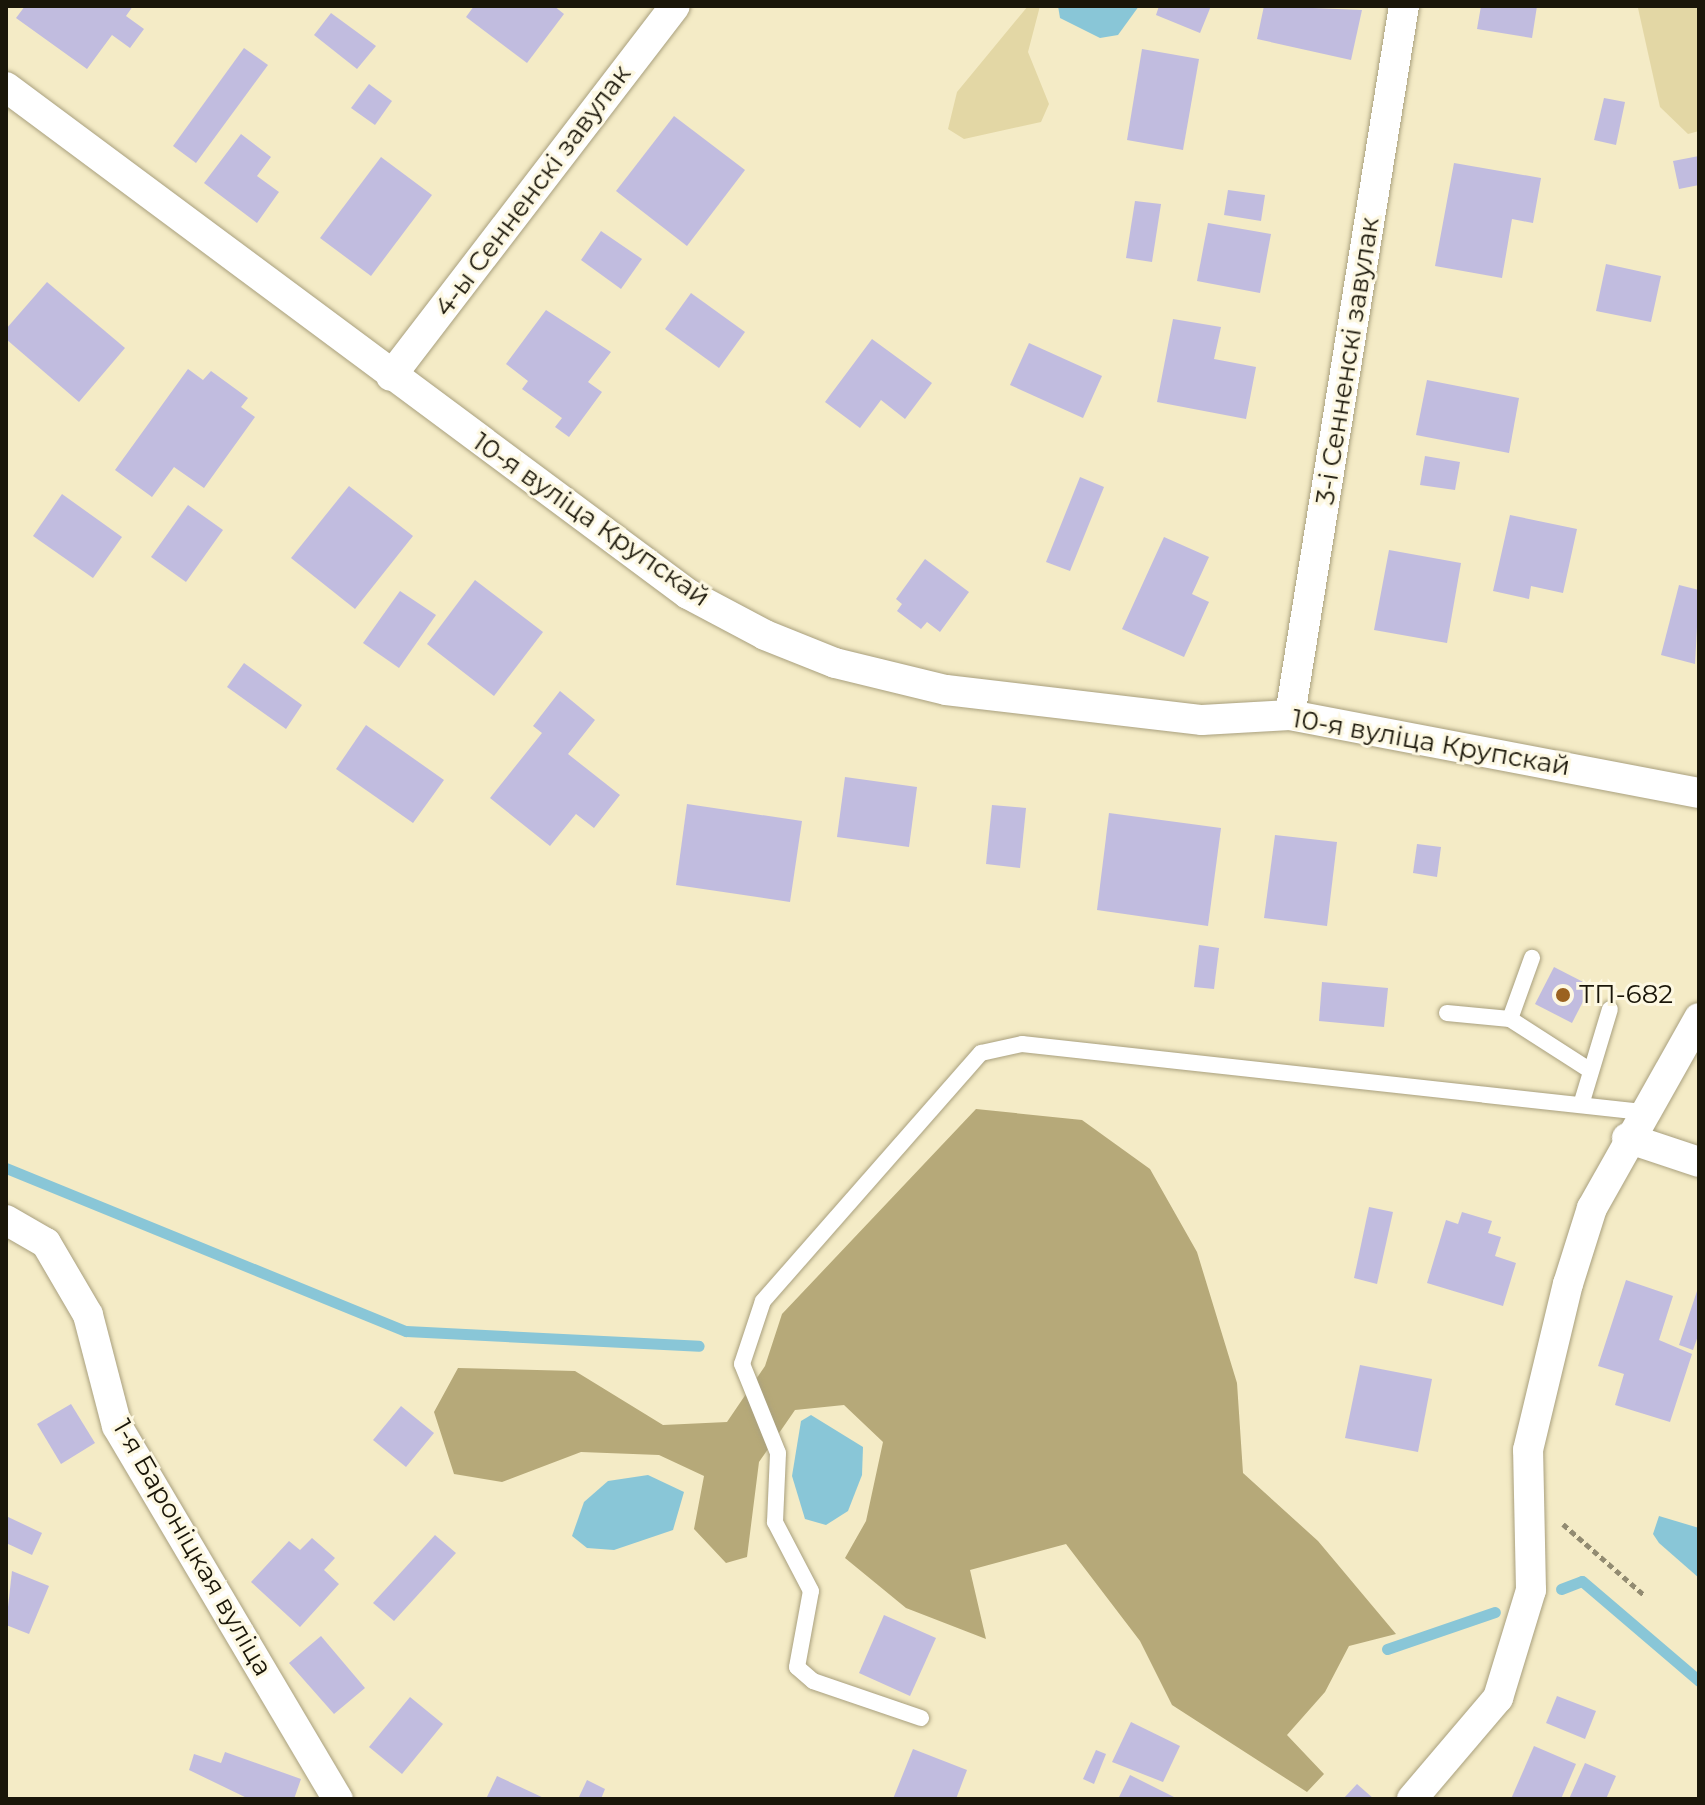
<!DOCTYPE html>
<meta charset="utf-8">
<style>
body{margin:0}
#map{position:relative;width:1705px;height:1805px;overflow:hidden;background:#f4ebc6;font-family:Montserrat,sans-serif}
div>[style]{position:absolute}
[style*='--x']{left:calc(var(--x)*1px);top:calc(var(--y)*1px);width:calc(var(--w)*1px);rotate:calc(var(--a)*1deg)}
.green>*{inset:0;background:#e3d7a5}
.forest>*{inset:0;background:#b6a979}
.water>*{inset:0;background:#89c6d7}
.stream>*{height:11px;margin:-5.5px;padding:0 5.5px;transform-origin:5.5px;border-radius:5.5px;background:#89c6d7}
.building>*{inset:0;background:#c1bcdf}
.path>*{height:5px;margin-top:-2.5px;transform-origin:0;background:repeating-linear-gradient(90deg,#928b71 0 6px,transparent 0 10px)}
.roads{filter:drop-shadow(0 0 2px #a9a07e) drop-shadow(0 0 2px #a9a07e)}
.service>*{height:16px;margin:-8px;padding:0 8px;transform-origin:8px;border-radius:8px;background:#fff}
.minor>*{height:30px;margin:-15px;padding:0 15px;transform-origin:15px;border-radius:15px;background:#fff}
.dots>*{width:22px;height:22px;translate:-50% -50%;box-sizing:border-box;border:4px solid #fdf8e2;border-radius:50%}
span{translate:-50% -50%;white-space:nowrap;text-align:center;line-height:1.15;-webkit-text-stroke:6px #fdf8e2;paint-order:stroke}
.street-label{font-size:26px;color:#1a1609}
.poi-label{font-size:26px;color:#1a1609}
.left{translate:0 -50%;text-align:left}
.frame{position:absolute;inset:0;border:8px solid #1a1609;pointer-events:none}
</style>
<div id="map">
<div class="green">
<div style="clip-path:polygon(1028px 6px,1040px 6px,1028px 52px,1049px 104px,1041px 122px,964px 139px,948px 129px,957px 92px)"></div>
<div style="clip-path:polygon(1699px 6px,1699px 131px,1688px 134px,1660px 107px,1638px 8px)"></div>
</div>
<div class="forest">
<div style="clip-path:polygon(976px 1109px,1082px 1120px,1150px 1169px,1197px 1252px,1237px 1383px,1243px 1473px,1318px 1541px,1396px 1634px,1349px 1646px,1325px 1692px,1287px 1735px,1324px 1774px,1307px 1792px,1172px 1705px,1140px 1641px,1066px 1544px,970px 1570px,986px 1639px,906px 1608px,845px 1558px,866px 1521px,883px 1442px,844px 1405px,795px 1410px,759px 1462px,747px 1557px,726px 1563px,694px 1529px,704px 1476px,659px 1455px,581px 1452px,502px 1482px,454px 1474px,434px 1412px,458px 1368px,575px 1371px,663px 1425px,727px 1422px,765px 1366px,782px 1314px)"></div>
</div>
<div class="water">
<div style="clip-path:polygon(1058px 6px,1139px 6px,1118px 35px,1100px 38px,1060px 18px)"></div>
<div style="clip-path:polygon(811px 1415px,863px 1447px,862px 1475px,848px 1511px,826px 1525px,805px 1519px,792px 1476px,801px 1421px)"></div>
<div style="clip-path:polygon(648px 1475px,684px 1492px,673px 1530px,614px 1550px,587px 1548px,572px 1536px,584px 1502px,608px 1481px)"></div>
<div style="clip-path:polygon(1659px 1516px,1699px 1528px,1699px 1578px,1659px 1543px,1653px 1534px)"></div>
</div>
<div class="stream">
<div style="--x:6;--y:1168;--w:432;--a:22.2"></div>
<div style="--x:406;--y:1331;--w:293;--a:2.9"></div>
<div style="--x:1561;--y:1589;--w:22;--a:-21"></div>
<div style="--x:1582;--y:1581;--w:154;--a:40.5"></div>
<div style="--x:1387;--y:1649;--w:114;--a:-18.9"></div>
</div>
<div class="building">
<div style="clip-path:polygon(25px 6px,133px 6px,126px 16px,144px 29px,130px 48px,112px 35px,87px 69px,16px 18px)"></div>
<div style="clip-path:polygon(474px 6px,554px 6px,564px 14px,527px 63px,466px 17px)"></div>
<div style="clip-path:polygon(1159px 6px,1211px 6px,1200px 33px,1156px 15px)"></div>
<div style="clip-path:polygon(1264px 6px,1362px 10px,1351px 60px,1257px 39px)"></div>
<div style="clip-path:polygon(1481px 6px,1537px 6px,1532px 38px,1477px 29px)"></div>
<div style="clip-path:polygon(331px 13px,376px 46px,357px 69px,314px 35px)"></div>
<div style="clip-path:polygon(244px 48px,268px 65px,196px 163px,173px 146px)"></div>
<div style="clip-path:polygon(1142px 49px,1199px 59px,1183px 150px,1127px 140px)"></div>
<div style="clip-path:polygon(369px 84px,392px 101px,375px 125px,351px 108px)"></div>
<div style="clip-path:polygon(1604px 98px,1625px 102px,1616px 145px,1594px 140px)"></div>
<div style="clip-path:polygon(674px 116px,745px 170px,687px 246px,616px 191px)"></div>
<div style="clip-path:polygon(241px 134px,271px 157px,257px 176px,279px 192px,257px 223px,204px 183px)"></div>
<div style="clip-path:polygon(1699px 156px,1699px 185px,1679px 189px,1673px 161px)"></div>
<div style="clip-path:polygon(381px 157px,432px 195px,371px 276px,320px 238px)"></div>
<div style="clip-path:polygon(1454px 163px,1541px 178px,1533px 223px,1512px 219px,1502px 278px,1435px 266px)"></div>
<div style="clip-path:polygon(1228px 190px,1265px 195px,1261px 221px,1224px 215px)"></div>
<div style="clip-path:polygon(1135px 201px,1161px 204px,1152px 262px,1126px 258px)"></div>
<div style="clip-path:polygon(1208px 223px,1271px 234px,1260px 293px,1197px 281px)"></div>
<div style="clip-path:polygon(601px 231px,642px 259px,621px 289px,581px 260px)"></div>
<div style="clip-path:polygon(1606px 264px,1661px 276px,1651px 322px,1596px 311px)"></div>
<div style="clip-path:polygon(47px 282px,125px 348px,79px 402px,6px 339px,6px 329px)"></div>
<div style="clip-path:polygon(691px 293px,745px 332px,719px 368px,665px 329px)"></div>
<div style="clip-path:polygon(546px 310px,611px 352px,588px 382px,602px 392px,569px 437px,555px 427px,562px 418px,522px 389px,528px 381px,506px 364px)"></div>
<div style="clip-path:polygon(1173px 319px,1221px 327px,1214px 359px,1256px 367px,1246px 419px,1157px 402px)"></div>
<div style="clip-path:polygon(872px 339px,932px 383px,905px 419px,881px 400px,860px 428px,825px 402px)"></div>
<div style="clip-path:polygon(1029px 343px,1102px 376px,1083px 418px,1010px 385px)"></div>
<div style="clip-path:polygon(188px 369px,203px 380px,211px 371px,248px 398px,241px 407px,255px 417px,204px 488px,174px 467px,152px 497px,115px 470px)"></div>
<div style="clip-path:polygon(1427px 380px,1519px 398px,1509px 453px,1416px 435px)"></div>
<div style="clip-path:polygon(1425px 456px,1460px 462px,1455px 490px,1420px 485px)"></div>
<div style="clip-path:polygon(1080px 477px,1104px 487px,1070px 571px,1046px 562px)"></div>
<div style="clip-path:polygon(349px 486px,413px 536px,355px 609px,291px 558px)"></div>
<div style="clip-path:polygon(62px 494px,122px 537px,93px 578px,33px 536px)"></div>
<div style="clip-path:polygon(188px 505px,223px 530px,186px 582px,151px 557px)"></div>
<div style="clip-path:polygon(1510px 515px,1577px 529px,1563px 593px,1531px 586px,1529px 599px,1493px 591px)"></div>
<div style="clip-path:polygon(1164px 537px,1209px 557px,1192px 594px,1209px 602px,1184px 657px,1122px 629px)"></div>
<div style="clip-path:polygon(1389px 550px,1461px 563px,1447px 643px,1374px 630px)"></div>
<div style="clip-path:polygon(925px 559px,969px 592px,940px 632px,927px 622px,921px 629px,897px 611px,902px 604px,896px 599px)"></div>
<div style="clip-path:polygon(475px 580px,543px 632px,494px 696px,427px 644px)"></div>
<div style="clip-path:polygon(1679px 585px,1699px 590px,1695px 664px,1661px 655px)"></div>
<div style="clip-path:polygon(400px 591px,436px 615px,399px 668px,363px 643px)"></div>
<div style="clip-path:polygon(244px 663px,302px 705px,286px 729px,227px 687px)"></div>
<div style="clip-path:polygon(560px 691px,595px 720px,568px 754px,620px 795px,594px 828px,576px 814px,550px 846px,490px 798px,542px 733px,533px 726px)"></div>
<div style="clip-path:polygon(366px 725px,444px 780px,413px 823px,336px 769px)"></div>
<div style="clip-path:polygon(845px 777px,917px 787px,909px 847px,837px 837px)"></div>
<div style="clip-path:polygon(687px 804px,802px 821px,790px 902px,676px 885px)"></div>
<div style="clip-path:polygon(992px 805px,1026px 808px,1020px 868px,986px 864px)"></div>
<div style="clip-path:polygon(1109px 813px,1221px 828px,1208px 926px,1097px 910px)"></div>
<div style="clip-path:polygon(1275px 835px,1337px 842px,1327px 926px,1264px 918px)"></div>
<div style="clip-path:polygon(1417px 844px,1441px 847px,1437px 877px,1413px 873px)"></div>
<div style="clip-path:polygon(1199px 945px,1219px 948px,1214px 989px,1194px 987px)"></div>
<div style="clip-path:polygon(1554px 967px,1591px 986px,1572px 1023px,1535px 1004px)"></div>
<div style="clip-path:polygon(1322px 982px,1388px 988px,1384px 1027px,1319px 1021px)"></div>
<div style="clip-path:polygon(1369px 1207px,1393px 1212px,1377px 1284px,1354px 1278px)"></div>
<div style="clip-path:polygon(1462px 1212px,1492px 1221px,1488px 1233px,1501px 1237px,1495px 1256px,1516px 1263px,1503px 1306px,1427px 1283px,1446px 1220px,1458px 1224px)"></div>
<div style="clip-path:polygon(1626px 1280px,1673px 1296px,1659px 1340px,1692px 1354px,1670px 1422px,1615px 1405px,1624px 1374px,1598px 1366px)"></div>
<div style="clip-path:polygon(1699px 1285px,1699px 1333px,1693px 1350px,1679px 1345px)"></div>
<div style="clip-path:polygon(1360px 1365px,1432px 1379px,1418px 1452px,1345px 1438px)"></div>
<div style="clip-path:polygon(71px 1404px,95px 1443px,61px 1464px,37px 1424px)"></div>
<div style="clip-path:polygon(401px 1406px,434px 1433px,406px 1467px,373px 1440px)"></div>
<div style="clip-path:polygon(6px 1516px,42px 1533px,32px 1555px,6px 1543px)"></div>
<div style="clip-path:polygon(435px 1535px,456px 1553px,394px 1621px,373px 1603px)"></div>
<div style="clip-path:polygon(312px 1538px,335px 1558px,324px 1570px,339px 1584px,300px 1627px,251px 1582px,289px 1541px,300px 1550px)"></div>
<div style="clip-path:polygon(12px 1571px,49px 1586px,29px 1634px,6px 1625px)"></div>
<div style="clip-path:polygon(884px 1615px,936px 1638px,910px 1696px,859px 1673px)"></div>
<div style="clip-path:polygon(321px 1636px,365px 1688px,334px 1714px,289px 1663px)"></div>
<div style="clip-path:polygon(1557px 1696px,1596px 1711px,1585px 1739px,1546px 1723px)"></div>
<div style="clip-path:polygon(410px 1697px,443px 1724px,402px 1774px,369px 1747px)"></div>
<div style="clip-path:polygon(1131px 1722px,1180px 1746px,1163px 1782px,1112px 1762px)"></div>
<div style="clip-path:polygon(1534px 1746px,1576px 1764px,1561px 1799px,1511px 1799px)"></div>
<div style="clip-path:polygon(913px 1749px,967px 1770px,956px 1799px,893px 1799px)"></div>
<div style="clip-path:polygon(1096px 1750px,1106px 1754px,1094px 1784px,1083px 1779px)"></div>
<div style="clip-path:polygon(225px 1752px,301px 1779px,294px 1799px,249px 1799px,189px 1770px,194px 1754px,221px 1763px)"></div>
<div style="clip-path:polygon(1585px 1763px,1616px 1776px,1606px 1799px,1569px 1799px)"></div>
<div style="clip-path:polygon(1130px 1775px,1178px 1799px,1118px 1799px)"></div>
<div style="clip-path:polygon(497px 1776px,546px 1799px,486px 1799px)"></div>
<div style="clip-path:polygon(587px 1780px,605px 1789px,601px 1799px,578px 1799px)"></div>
<div style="clip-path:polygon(1357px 1784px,1374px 1799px,1343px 1799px)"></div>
</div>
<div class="path">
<div style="--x:1563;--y:1524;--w:108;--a:41.2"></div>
</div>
<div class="roads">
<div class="service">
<div style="--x:1447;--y:1013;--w:63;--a:5.4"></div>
<div style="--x:1510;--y:1019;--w:96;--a:32.7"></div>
<div style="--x:1510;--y:1019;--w:65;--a:-70.2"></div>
<div style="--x:1581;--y:1105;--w:100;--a:-73.2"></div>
<div style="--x:921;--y:1718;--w:114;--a:-161.1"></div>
<div style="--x:813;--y:1681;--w:21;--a:-139"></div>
<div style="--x:797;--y:1667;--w:77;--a:-79.6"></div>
<div style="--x:811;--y:1591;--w:78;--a:-117.6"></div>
<div style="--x:775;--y:1522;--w:69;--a:-87.5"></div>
<div style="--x:778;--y:1453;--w:96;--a:-112"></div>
<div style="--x:742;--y:1364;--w:66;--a:-71.6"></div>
<div style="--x:763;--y:1301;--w:330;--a:-48.7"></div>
<div style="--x:981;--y:1053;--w:42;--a:-12.4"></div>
<div style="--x:1022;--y:1044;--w:624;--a:6.26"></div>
</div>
<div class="minor">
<div style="--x:6;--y:87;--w:850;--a:36.63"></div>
<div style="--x:688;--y:594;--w:87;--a:28"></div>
<div style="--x:765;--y:635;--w:75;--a:21.8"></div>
<div style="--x:835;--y:663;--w:114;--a:13.7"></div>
<div style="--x:946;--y:690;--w:258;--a:6.7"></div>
<div style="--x:1202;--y:720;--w:88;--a:-3.3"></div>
<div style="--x:1290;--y:715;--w:416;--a:10.8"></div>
<div style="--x:391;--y:376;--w:466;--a:-52.5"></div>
<div style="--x:1290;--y:715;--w:718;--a:-80.87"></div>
<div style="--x:1627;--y:1138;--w:76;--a:18.4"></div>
<div style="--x:6;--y:1220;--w:46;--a:29.9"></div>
<div style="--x:46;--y:1243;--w:83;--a:59.7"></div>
<div style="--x:88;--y:1315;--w:115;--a:75.4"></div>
<div style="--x:117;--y:1426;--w:434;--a:59.4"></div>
<div style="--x:1412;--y:1799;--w:133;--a:-49.6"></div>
<div style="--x:1498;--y:1698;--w:113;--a:-73"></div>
<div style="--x:1531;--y:1590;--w:140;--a:-91.2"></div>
<div style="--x:1528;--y:1450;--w:171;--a:-76.5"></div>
<div style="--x:1568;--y:1284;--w:80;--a:-72.5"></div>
<div style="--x:1592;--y:1208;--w:218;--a:-60.6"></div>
</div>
</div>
<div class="dots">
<div style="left:1563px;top:995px;background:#9b6220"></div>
</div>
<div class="street-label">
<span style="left:533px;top:191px;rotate:-53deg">4-ы Сенненскі завулак</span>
<span style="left:1348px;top:361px;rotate:-81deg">3-і Сенненскі завулак</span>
<span style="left:591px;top:520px;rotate:35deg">10-я вуліца Крупскай</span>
<span style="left:1431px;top:743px;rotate:10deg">10-я вуліца Крупскай</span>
<span style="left:192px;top:1548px;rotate:60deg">1-я Бароніцкая вуліца</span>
</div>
<div class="poi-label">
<span class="left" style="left:1579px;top:995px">ТП-682</span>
</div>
<div class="frame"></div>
</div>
